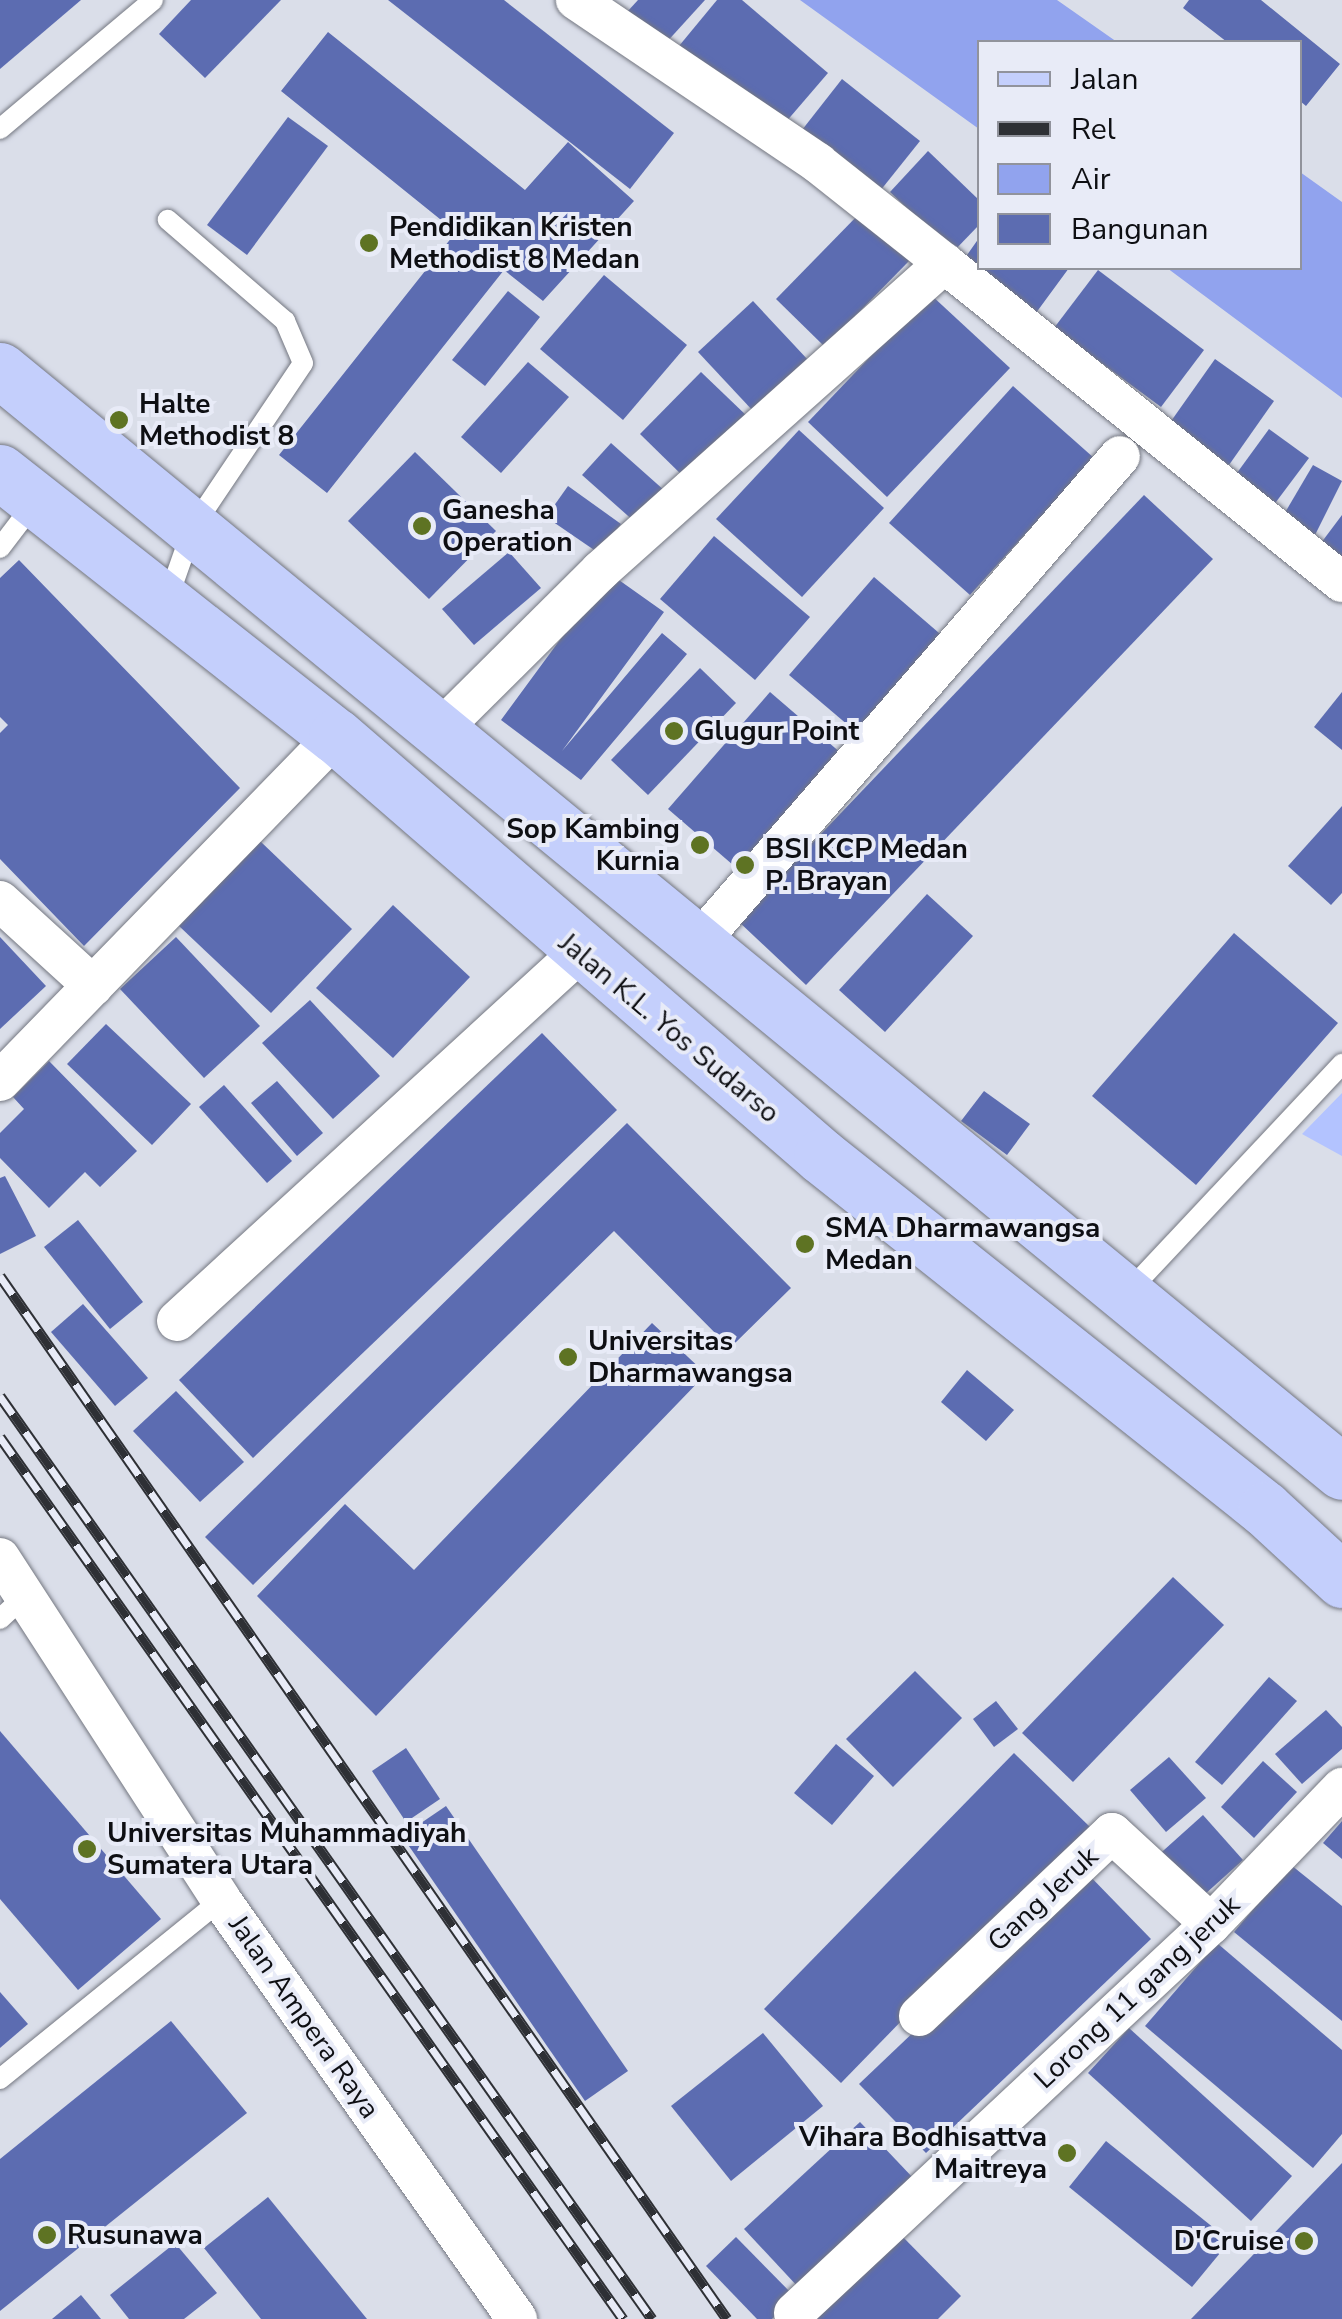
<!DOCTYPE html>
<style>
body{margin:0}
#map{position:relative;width:1342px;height:2319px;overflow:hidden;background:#dadee9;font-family:"Nunito Sans",sans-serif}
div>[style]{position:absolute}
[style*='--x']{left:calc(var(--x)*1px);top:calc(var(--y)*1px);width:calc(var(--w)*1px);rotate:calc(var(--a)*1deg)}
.green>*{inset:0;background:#b3c3ff}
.water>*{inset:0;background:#91a3ee}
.building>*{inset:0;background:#5c6cb1}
.roads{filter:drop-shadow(0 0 2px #747781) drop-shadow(0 0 2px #747781)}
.service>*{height:20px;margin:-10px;padding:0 10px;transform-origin:10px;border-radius:10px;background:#fff}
.minor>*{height:40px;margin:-20px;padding:0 20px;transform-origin:20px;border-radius:20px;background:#fff}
.primary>*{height:55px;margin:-27.5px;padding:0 27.5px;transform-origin:27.5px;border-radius:27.5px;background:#c4cffc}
.rail>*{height:11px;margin-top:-5.5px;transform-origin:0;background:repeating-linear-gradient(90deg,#e8ebf7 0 22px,#2e3035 0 44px);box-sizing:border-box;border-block:2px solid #2e3035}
.dots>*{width:28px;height:28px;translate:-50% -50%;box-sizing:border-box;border:5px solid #e8ebf7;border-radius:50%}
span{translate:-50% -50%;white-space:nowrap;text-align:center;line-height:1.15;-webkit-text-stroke:8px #e8ebf7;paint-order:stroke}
.poi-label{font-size:28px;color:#0e0f13;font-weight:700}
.left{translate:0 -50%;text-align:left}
.right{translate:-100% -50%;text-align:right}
.street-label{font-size:28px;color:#0e0f13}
.legend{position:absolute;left:977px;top:40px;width:325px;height:230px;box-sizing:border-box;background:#e8ebf7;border:2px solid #91939c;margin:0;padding:12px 18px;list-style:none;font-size:30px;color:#0e0f13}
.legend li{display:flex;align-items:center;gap:20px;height:50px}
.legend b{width:50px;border:2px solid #91939c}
</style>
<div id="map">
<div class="green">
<div style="clip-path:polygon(1342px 1093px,1342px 1156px,1302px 1134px)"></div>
</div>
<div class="water">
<div style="clip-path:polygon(800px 0,1057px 0,1117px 42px,979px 42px,979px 129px)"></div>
<div style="clip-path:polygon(1300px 172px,1342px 202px,1342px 398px,1167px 268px,1300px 268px)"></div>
</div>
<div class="building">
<div style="clip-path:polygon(0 0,81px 0,0 69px)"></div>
<div style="clip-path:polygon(191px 0,281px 0,205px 78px,159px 34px)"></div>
<div style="clip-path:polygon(388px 0,504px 0,674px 133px,630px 189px)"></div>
<div style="clip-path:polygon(638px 0,705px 0,664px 45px,627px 12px)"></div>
<div style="clip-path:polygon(717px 0,742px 0,828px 73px,779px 130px,679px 46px)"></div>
<div style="clip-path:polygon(1189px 0,1261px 0,1340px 64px,1306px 106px,1300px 101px,1300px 42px,1227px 42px,1183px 8px)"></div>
<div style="clip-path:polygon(328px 32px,525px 190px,568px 142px,634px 201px,543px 301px,504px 270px,327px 493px,279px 455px,456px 232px,281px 91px)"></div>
<div style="clip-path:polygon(842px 79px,920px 141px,880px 191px,802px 130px)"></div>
<div style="clip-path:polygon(288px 117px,328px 146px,247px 255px,207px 225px)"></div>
<div style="clip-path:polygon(928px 151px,979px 200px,979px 225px,953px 252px,890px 192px)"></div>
<div style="clip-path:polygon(860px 213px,909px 261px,825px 347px,776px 299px)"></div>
<div style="clip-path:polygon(979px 238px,979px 268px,1069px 268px,1033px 317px,960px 265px)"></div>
<div style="clip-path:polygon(1098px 270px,1204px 350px,1161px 407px,1054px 328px)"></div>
<div style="clip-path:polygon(604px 275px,687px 345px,623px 420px,540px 349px)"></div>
<div style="clip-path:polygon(508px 291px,540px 317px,485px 386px,452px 360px)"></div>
<div style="clip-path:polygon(930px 294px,1010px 368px,887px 497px,808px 422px)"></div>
<div style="clip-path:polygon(753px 301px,809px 361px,754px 412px,698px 352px)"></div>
<div style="clip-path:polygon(1215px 359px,1274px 401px,1229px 465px,1169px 424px)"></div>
<div style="clip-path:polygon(528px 362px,569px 397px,501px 473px,461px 437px)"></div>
<div style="clip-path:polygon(701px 372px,749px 418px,688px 481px,640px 434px)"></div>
<div style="clip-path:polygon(1013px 386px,1094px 458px,970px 595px,889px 523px)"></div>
<div style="clip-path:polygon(1269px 429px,1309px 458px,1273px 506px,1234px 477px)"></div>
<div style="clip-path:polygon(799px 430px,884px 508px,802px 597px,716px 519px)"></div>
<div style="clip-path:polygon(611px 443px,665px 491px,636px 523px,582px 475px)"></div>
<div style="clip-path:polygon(415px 452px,496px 531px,429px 599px,348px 521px)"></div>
<div style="clip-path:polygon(1313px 465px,1342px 481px,1315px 535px,1283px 516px)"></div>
<div style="clip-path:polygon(568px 486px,621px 524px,600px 554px,546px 517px)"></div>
<div style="clip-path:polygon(1144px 495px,1213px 559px,806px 985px,738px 921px)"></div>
<div style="clip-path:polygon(1342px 515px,1342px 577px,1312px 555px)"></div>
<div style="clip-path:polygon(714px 536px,810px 617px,755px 680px,660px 599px)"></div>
<div style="clip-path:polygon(509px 552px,541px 588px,474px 645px,442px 609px)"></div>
<div style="clip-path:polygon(19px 560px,240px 788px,84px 946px,0 859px,0 733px,8px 725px,0 717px,0 578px)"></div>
<div style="clip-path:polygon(609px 573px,664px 612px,562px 751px,662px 633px,687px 654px,581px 780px,501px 720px)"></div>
<div style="clip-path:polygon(874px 577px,946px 639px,862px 737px,789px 675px)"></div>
<div style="clip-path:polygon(700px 668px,736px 703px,648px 795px,611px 760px)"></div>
<div style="clip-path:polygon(770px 692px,842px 754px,740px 871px,668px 809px)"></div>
<div style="clip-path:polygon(1342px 692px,1342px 750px,1314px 727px)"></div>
<div style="clip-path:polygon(1342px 806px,1342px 893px,1331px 905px,1288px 866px)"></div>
<div style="clip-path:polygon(260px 841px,352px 929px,271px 1013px,179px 926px)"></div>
<div style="clip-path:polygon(927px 894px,973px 936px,885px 1032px,839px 990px)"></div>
<div style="clip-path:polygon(393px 905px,470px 977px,393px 1058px,316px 988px)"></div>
<div style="clip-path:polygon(1234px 933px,1338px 1023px,1196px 1185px,1092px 1096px)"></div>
<div style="clip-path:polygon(0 937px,46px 986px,0 1029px)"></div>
<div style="clip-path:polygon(176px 937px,260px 1026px,204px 1078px,120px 989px)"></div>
<div style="clip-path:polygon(310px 1000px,380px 1076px,333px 1119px,262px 1043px)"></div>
<div style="clip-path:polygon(106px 1024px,191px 1104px,152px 1145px,67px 1064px)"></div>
<div style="clip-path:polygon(542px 1033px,617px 1110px,253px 1458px,179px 1380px)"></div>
<div style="clip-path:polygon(49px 1061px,137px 1151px,100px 1187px,85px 1172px,49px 1208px,0 1158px,0 1133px,24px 1109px,13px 1097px)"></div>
<div style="clip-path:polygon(277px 1081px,323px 1133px,297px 1156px,251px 1103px)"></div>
<div style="clip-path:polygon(224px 1085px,292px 1161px,267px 1183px,199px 1107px)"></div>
<div style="clip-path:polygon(984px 1091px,1030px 1124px,1007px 1155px,961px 1121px)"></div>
<div style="clip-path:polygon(627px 1123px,791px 1288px,730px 1348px,614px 1231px,253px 1585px,205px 1537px)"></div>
<div style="clip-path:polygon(5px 1176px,36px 1236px,0 1254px,0 1178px)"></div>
<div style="clip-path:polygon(78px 1220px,143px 1302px,110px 1329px,44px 1247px)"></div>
<div style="clip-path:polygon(83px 1304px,148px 1378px,115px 1406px,51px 1332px)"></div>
<div style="clip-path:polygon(652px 1323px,706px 1374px,376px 1716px,257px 1596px,345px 1504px,414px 1570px)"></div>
<div style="clip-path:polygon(967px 1370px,1014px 1410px,986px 1441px,941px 1402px)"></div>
<div style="clip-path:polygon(176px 1391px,244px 1462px,200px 1502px,133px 1431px)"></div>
<div style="clip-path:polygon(1173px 1577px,1224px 1625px,1073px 1782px,1022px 1733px)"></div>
<div style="clip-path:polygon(915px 1671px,962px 1718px,893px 1787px,846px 1739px)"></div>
<div style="clip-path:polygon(1269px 1677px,1297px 1701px,1222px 1785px,1195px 1762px)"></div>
<div style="clip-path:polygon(996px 1701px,1018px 1729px,994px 1747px,973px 1719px)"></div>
<div style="clip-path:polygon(1326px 1710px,1342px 1727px,1342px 1749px,1302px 1784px,1275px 1754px)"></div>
<div style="clip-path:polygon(0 1731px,161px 1919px,78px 1990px,0 1899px)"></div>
<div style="clip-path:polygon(836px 1744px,874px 1776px,832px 1825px,794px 1793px)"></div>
<div style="clip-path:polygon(406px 1748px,440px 1799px,406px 1822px,372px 1771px)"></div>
<div style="clip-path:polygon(1014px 1753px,1090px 1827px,841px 2083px,764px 2009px)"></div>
<div style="clip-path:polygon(1169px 1757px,1206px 1798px,1166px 1832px,1130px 1790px)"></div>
<div style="clip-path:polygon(1263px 1761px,1297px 1792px,1254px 1838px,1221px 1807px)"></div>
<div style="clip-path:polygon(446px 1806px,628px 2071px,585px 2101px,402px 1836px)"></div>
<div style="clip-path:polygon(1203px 1815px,1243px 1860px,1194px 1904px,1154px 1859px)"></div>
<div style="clip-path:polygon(1342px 1821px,1342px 1859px,1323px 1843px)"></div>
<div style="clip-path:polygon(1291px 1865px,1342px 1906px,1342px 2021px,1234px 1932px)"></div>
<div style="clip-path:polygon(1084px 1870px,1151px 1939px,926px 2153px,859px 2084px)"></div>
<div style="clip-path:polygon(1217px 1943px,1342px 2050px,1342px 2134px,1313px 2168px,1145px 2026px)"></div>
<div style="clip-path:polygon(0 1992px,28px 2024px,0 2048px)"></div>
<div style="clip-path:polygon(171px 2021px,247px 2113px,0 2311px,0 2159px)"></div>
<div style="clip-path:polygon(1129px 2028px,1292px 2176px,1251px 2221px,1088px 2073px)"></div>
<div style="clip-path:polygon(763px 2033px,823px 2106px,731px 2181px,671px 2106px)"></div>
<div style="clip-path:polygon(860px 2122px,915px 2180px,799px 2288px,744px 2229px)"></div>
<div style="clip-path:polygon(1106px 2141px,1230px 2241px,1192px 2287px,1069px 2187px)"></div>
<div style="clip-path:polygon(1342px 2163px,1342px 2319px,1191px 2319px)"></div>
<div style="clip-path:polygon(268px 2197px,367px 2319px,261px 2319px,204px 2248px)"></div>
<div style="clip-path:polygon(899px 2233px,961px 2296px,938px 2319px,816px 2319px)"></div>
<div style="clip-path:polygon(736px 2237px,795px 2297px,772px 2319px,757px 2319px,706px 2266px)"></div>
<div style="clip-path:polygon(175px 2243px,217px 2293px,184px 2319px,129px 2319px,110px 2295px)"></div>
<div style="clip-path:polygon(81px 2295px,101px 2319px,52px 2319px)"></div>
</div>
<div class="roads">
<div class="service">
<div style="--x:0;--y:129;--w:200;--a:-40.1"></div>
<div style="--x:0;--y:548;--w:58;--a:-52.7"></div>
<div style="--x:167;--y:601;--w:78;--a:-70.6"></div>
<div style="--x:193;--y:527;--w:197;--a:-56.1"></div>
<div style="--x:303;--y:363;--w:46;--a:-113.2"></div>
<div style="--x:285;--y:321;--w:155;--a:-139.2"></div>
<div style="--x:1126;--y:1294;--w:316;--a:-46.8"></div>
<div style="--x:0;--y:1619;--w:35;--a:-43"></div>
<div style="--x:0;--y:2079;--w:284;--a:-39"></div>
</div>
<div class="minor">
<div style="--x:944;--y:263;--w:510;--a:38.71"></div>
<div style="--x:441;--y:729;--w:224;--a:-44.8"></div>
<div style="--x:600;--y:571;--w:462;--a:-41.8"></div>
<div style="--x:944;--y:263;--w:161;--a:-141.6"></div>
<div style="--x:818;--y:163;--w:292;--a:-146"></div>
<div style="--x:0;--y:901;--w:126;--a:42.4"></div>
<div style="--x:698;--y:943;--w:644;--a:-49.09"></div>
<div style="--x:0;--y:1081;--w:482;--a:-45.8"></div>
<div style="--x:177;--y:1321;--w:546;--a:-42.48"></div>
<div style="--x:0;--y:1558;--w:407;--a:57.1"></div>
<div style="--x:221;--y:1900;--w:513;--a:54.76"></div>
<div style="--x:919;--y:2016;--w:266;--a:-43.5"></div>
<div style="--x:1112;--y:1833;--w:134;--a:42.6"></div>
<div style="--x:794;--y:2313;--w:570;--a:-43.01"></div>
<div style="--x:1211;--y:1924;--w:189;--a:-46.1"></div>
</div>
<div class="primary">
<div style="--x:0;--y:370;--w:1736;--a:39.39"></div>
<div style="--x:0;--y:472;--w:427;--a:38.2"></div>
<div style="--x:336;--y:736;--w:642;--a:40.89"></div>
<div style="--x:821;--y:1156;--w:567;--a:38.49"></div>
<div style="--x:1265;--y:1509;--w:105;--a:42.7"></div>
</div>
</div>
<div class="rail">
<div style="--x:0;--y:1276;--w:1271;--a:55.12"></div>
<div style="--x:0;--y:1396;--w:1130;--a:54.76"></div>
<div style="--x:0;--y:1437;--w:1080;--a:54.76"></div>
</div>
<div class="dots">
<div style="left:369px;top:243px;background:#5e7323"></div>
<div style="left:119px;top:420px;background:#5e7323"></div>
<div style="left:422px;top:526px;background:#5e7323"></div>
<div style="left:674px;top:731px;background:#5e7323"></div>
<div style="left:700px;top:845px;background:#5e7323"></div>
<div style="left:745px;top:865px;background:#5e7323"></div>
<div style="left:805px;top:1244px;background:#5e7323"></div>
<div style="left:568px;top:1357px;background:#5e7323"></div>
<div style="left:87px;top:1849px;background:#5e7323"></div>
<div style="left:1067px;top:2153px;background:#5e7323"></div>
<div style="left:47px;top:2235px;background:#5e7323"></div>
<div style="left:1304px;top:2241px;background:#5e7323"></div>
</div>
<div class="poi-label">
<span class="left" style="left:389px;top:243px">Pendidikan Kristen<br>Methodist 8 Medan</span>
<span class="left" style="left:139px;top:420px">Halte<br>Methodist 8</span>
<span class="left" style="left:442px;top:526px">Ganesha<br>Operation</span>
<span class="left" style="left:694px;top:731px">Glugur Point</span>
<span class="right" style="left:680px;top:845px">Sop Kambing<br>Kurnia</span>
<span class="left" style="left:765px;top:865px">BSI KCP Medan<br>P. Brayan</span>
<span class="left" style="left:825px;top:1244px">SMA Dharmawangsa<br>Medan</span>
<span class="left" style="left:588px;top:1357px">Universitas<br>Dharmawangsa</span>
<span class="left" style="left:107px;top:1849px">Universitas Muhammadiyah<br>Sumatera Utara</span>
<span class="right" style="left:1047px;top:2153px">Vihara Bodhisattva<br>Maitreya</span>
<span class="left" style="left:67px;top:2235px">Rusunawa</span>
<span class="right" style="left:1284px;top:2241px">D'Cruise</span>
</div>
<div class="street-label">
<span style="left:669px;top:1028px;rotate:40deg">Jalan K.L. Yos Sudarso</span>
<span style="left:1043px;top:1899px;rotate:-43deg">Gang Jeruk</span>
<span style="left:1137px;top:1992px;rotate:-43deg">Lorong 11 gang jeruk</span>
<span style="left:304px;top:2017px;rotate:55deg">Jalan Ampera Raya</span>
</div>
<ul class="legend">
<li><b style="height:12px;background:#c4cffc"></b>Jalan</li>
<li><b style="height:12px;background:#2e3035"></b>Rel</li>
<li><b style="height:28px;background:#91a3ee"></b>Air</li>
<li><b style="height:28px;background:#5c6cb1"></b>Bangunan</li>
</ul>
</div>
